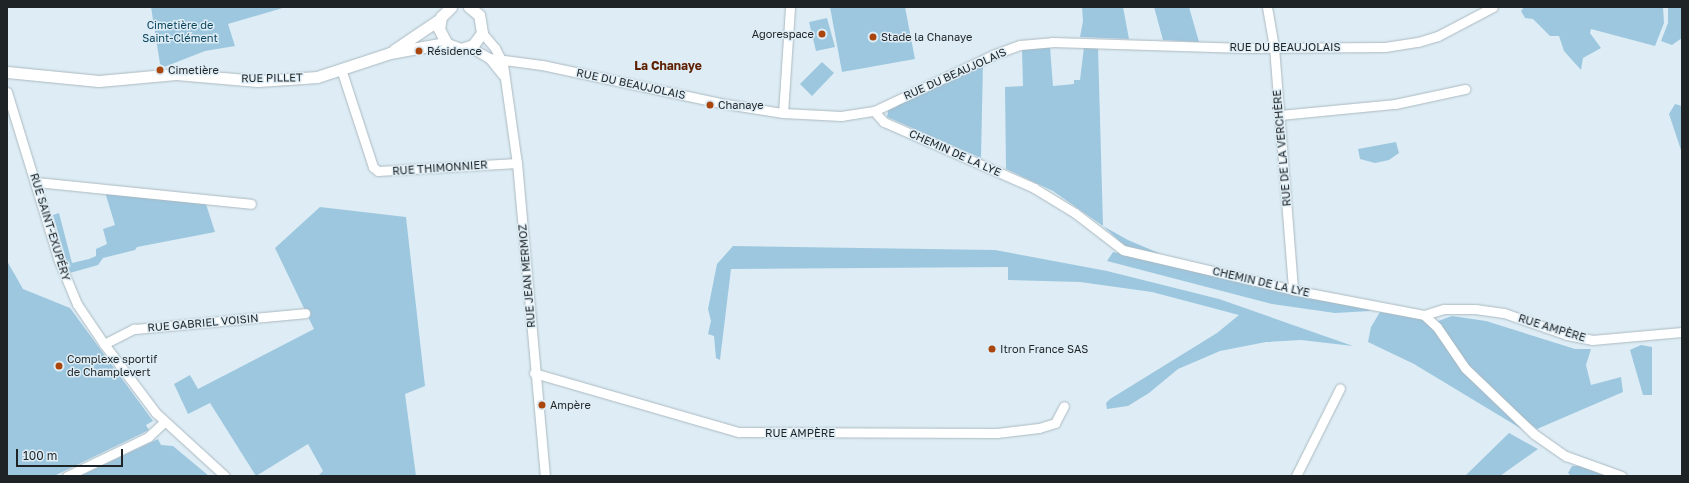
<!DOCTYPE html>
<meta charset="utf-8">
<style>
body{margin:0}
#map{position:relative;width:1689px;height:483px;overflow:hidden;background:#deedf5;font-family:"Golos Text",sans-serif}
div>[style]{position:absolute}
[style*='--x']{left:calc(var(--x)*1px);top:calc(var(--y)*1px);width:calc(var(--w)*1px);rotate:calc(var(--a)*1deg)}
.green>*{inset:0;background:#9dc7df}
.roads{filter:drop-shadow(0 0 1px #abb9c1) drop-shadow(0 0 1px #abb9c1)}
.minor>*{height:9px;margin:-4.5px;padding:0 4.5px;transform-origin:4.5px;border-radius:4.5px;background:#fff}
.tertiary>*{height:11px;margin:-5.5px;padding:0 5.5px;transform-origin:5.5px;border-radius:5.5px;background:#fff}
.dots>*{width:11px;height:11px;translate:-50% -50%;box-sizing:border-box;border:2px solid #deedf5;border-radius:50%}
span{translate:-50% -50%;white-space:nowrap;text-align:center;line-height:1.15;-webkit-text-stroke:3px #deedf5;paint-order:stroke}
.park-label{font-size:11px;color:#0b4660}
.poi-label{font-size:11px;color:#1e2326}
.right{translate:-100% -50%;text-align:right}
.left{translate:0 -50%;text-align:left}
.street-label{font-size:11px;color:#1e2326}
.neighbourhood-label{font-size:12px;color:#5d1f00;font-weight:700}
.frame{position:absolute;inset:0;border:8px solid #1e2326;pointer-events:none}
.scale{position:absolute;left:16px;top:449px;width:107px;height:18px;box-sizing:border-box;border:2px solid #1e2326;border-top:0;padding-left:5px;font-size:12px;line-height:14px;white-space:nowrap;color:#1e2326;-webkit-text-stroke:3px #deedf5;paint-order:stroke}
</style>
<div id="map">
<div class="green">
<div style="clip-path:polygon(151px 7px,286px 7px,228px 24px,235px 46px,205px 51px,164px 67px,160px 64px)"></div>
<div style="clip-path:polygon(830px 7px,905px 7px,915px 59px,842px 72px)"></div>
<div style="clip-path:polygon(1082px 7px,1123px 7px,1129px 39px,1080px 37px,1083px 21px)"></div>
<div style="clip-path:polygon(1154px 7px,1189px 7px,1199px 42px,1163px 40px)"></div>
<div style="clip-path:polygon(1524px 7px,1663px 7px,1664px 23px,1655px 46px,1591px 29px,1590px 33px,1601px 48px,1583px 58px,1581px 70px,1564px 51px,1559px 36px,1550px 36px,1533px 19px,1525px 18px,1521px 11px)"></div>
<div style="clip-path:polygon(1668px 7px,1682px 7px,1682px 38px,1672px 45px,1661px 41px,1668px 23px)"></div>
<div style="clip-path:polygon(827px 18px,835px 47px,816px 51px,809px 22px)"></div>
<div style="clip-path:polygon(1050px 47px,1053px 86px,1074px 84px,1074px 80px,1080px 80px,1084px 47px,1098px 47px,1103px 226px,1128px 240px,1161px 254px,1125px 246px,1103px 226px,1053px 191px,1006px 169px,1005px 87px,1023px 86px,1022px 49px)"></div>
<div style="clip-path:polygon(822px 62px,834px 73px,812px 96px,800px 84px)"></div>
<div style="clip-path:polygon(983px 63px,981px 158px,887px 117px,889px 107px)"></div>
<div style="clip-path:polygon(1675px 104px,1682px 106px,1682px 153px,1669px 114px)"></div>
<div style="clip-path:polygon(1396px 142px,1399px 153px,1389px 160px,1375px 163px,1360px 159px,1358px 149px)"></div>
<div style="clip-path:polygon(105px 192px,205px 201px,215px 232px,137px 247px,135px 250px,103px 258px,98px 265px,70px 273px,53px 215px,59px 213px,72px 263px,89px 259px,96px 256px,96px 249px,107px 244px,103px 229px,115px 225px)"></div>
<div style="clip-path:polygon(320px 207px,406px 217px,425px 386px,405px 394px,416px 476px,318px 476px,323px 471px,308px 444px,256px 476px,210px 403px,188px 414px,174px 384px,190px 375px,198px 389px,314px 329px,275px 248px)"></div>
<div style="clip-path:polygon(733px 246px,995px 250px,1107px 271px,1219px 299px,1353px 346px,1301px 340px,1266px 342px,1220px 351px,1178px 369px,1149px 393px,1128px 406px,1107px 409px,1106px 403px,1110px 399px,1217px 333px,1239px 315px,1152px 292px,1080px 282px,1008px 280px,1008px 267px,731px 269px,720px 360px,716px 358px,714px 336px,708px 334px,711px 321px,708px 309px,717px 264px)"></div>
<div style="clip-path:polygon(1113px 252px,1368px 309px,1370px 311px,1335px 313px,1272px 304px,1107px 261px)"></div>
<div style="clip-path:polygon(7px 261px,23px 289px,70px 308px,153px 421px,146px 425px,149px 430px,54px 476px,7px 476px)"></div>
<div style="clip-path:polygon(1380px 312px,1423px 319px,1432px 326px,1462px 370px,1525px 431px,1414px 364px,1368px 342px,1371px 327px)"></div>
<div style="clip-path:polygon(1452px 316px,1486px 321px,1575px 349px,1591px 349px,1586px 365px,1591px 385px,1621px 377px,1623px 392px,1537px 429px,1494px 394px,1471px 369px,1438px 321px)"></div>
<div style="clip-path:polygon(1641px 345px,1652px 347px,1652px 395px,1643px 395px,1630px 350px)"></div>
<div style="clip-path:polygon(1509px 433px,1538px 449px,1500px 476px,1465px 476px)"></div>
<div style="clip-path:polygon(158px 439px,161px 445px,173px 446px,209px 476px,80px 476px)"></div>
<div style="clip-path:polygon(1572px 466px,1582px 466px,1611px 476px,1571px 476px,1568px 473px)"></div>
</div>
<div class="roads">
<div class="minor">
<div style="--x:1267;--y:7;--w:41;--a:80.1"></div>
<div style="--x:1274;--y:47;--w:244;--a:85.5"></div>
<div style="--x:482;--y:33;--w:20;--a:49"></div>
<div style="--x:495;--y:48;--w:18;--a:63"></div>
<div style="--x:503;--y:64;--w:100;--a:82"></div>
<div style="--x:517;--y:163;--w:314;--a:84.9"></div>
<div style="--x:470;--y:47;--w:22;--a:30"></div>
<div style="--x:489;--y:58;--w:22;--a:51"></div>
<div style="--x:489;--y:58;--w:53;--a:7.5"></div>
<div style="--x:542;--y:65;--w:188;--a:12"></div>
<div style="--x:726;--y:104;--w:58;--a:9"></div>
<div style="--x:783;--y:113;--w:58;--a:3"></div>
<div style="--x:841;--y:116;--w:33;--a:-9"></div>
<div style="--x:874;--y:111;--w:134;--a:-25.2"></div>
<div style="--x:995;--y:54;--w:27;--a:-20"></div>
<div style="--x:1020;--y:45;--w:32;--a:-5"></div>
<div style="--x:1052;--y:42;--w:194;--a:1.8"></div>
<div style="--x:1246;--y:48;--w:139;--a:-0.4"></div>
<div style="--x:1385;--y:47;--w:33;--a:-9"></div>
<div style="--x:1418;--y:42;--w:21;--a:-17"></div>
<div style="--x:1438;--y:36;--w:62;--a:-27.8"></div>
<div style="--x:341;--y:69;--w:103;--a:71.9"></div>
<div style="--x:373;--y:167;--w:6;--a:39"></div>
<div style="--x:378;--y:171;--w:139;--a:-3.3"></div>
<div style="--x:7;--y:92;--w:177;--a:72.9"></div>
<div style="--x:59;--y:261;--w:47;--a:67.3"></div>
<div style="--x:77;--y:304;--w:48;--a:56"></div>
<div style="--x:104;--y:344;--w:86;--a:53"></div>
<div style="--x:156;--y:413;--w:93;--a:42.4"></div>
<div style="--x:874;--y:111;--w:15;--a:48"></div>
<div style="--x:884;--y:122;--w:164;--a:23.7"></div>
<div style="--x:1034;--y:188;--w:48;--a:31.4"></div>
<div style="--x:1075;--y:213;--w:61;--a:37.6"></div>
<div style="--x:1123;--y:250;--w:175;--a:13.2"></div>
<div style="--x:1293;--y:290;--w:133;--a:10.8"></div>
<div style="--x:1424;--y:315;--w:18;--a:43"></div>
<div style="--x:1437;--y:327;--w:50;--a:55.7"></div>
<div style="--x:1465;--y:368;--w:95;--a:43.7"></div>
<div style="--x:1534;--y:434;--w:39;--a:35"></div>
<div style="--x:1566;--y:456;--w:59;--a:19.7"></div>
<div style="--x:783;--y:113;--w:106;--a:-86.2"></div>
<div style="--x:1280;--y:115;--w:116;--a:-5.5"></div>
<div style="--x:1395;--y:104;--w:72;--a:-12.1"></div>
<div style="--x:36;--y:182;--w:216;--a:5.8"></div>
<div style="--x:1424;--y:315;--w:21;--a:-17"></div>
<div style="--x:1444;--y:309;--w:31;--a:0"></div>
<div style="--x:1475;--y:309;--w:29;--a:8"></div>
<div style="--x:1504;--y:313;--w:67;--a:19.2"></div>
<div style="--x:1567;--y:335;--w:25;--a:11"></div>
<div style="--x:1592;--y:340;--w:90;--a:-5.1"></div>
<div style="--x:104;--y:344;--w:34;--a:-27"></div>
<div style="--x:134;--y:329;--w:172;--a:-5.3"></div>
<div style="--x:534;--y:373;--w:213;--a:16.1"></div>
<div style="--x:739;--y:432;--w:258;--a:0.2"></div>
<div style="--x:997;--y:433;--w:42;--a:-6.8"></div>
<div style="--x:1039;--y:428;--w:17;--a:-17"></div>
<div style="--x:1055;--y:423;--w:19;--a:-62"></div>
<div style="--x:67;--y:476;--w:90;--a:-25.7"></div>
<div style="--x:148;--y:437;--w:22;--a:-43"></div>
<div style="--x:1296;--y:476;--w:98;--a:-63.4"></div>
</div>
<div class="tertiary">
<div style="--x:451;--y:7;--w:14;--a:135"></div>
<div style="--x:441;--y:17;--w:12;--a:99"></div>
<div style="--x:439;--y:29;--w:17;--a:62"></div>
<div style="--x:447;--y:44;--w:15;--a:20"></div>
<div style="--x:461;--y:49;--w:13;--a:-18"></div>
<div style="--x:473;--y:45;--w:15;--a:-53"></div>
<div style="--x:482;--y:33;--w:18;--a:-99"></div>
<div style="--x:479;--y:15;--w:13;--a:-141"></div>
<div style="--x:394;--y:50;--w:55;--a:-34"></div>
<div style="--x:7;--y:72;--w:92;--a:5.6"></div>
<div style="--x:99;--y:81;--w:77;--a:-5.2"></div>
<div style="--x:176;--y:74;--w:82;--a:4.9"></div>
<div style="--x:258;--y:81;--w:45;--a:-3.8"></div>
<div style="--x:303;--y:78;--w:14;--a:-4"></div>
<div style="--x:317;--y:77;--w:77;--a:-18.2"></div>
<div style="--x:390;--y:53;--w:56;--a:-10.3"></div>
</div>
</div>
<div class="dots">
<div style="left:822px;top:34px;background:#a9450d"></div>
<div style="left:873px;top:37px;background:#a9450d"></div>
<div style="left:419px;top:51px;background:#a9450d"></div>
<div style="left:160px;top:70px;background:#a9450d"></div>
<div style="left:710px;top:105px;background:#a9450d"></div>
<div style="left:992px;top:349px;background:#a9450d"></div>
<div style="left:59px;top:366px;background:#a9450d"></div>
<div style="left:542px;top:405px;background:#a9450d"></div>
</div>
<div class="park-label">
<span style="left:180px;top:32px">Cimetière de<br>Saint-Clément</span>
</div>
<div class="poi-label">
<span class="right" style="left:814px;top:34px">Agorespace</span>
<span class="left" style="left:881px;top:37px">Stade la Chanaye</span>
<span class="left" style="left:427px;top:51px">Résidence</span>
<span class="left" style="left:168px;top:70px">Cimetière</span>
<span class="left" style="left:718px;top:105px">Chanaye</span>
<span class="left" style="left:1000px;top:349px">Itron France SAS</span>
<span class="left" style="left:67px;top:366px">Complexe sportif<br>de Champlevert</span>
<span class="left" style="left:550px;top:405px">Ampère</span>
</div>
<div class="street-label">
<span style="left:1285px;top:47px">RUE DU BEAUJOLAIS</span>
<span style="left:955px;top:74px;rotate:-24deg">RUE DU BEAUJOLAIS</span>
<span style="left:272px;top:78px;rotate:-1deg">RUE PILLET</span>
<span style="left:631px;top:84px;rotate:12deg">RUE DU BEAUJOLAIS</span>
<span style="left:1282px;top:148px;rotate:-95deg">RUE DE LA VERCHÈRE</span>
<span style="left:955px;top:153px;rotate:24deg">CHEMIN DE LA LYE</span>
<span style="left:440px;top:168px;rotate:-4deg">RUE THIMONNIER</span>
<span style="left:50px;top:227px;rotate:73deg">RUE SAINT-EXUPÉRY</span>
<span style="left:527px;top:276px;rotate:-95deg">RUE JEAN MERMOZ</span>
<span style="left:1261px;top:282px;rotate:13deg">CHEMIN DE LA LYE</span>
<span style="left:203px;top:323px;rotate:-5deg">RUE GABRIEL VOISIN</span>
<span style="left:1552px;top:328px;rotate:17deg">RUE AMPÈRE</span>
<span style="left:800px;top:433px">RUE AMPÈRE</span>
</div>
<div class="neighbourhood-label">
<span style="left:668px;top:66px">La Chanaye</span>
</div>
<div class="frame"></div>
<div class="scale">100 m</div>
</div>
